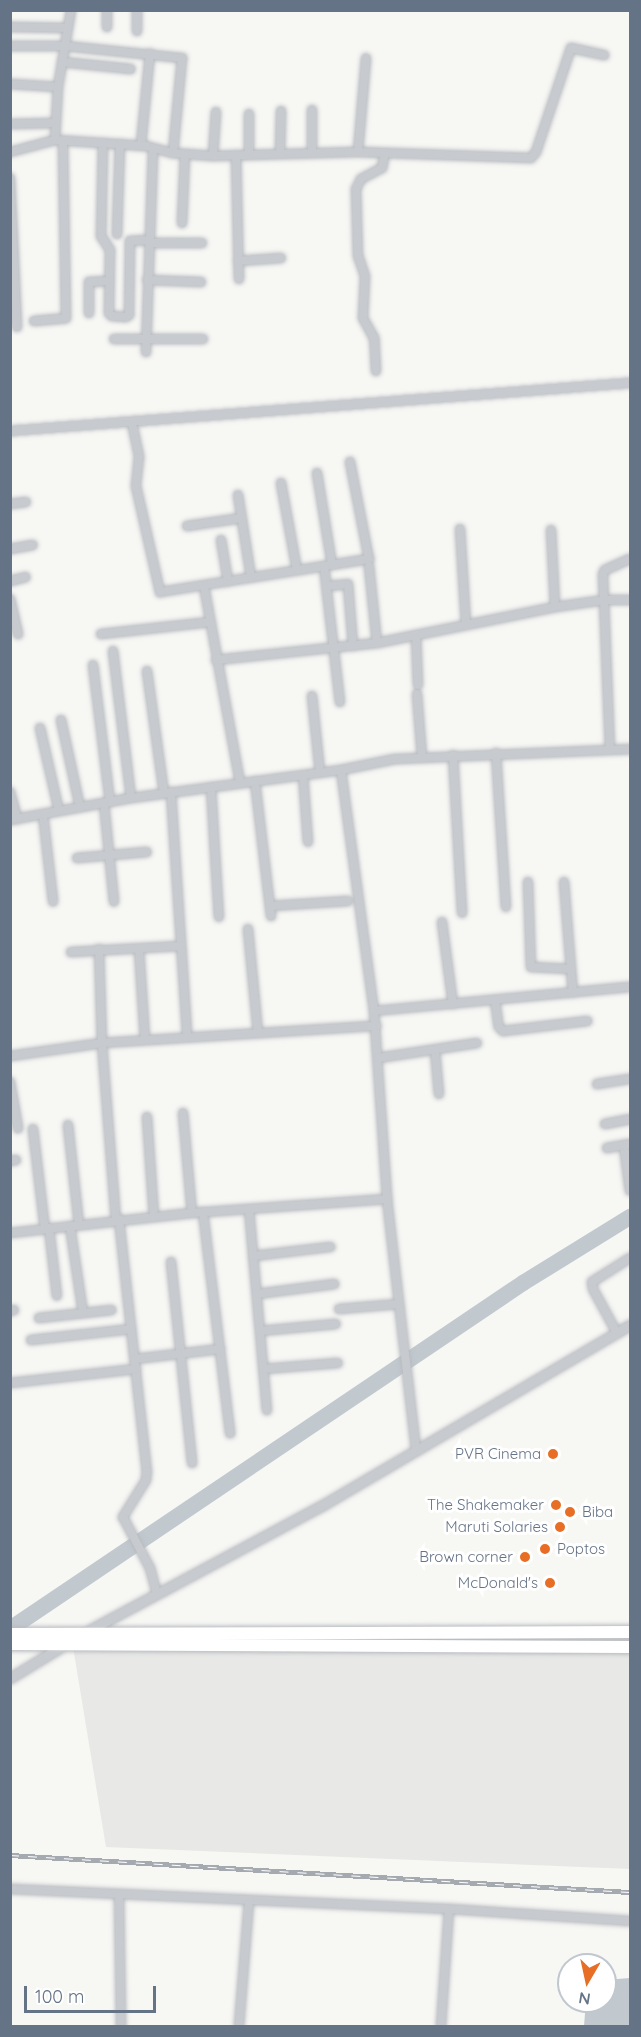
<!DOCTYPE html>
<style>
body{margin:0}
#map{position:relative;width:641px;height:2037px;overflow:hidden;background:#f7f7f4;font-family:Quicksand,sans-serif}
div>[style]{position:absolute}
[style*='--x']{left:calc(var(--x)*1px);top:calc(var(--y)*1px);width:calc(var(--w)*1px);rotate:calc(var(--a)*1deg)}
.built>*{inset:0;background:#e8e8e7}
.water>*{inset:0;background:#c1c9cf}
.river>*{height:16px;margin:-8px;padding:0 8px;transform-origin:8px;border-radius:8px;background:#c1c9cf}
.roads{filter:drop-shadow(0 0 2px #b8bbc0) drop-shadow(0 0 2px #b8bbc0)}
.minor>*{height:8px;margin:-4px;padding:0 4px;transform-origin:4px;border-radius:4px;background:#c7cace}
.tertiary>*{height:9px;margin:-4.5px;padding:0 4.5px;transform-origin:4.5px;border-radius:4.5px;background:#c7cace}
.primary>*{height:12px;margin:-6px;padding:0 6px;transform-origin:6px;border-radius:6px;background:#fff}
.rail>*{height:5px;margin-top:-2.5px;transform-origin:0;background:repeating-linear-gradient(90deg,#fff 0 9px,#a5aab1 0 18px);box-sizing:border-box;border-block:2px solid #a5aab1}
.dots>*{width:16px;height:16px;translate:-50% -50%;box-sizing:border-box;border:3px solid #fff;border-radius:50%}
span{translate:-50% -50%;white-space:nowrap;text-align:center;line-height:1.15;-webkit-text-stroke:6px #fff;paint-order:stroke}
.poi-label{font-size:15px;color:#657386}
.right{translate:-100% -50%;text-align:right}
.left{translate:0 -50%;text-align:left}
.frame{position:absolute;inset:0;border:12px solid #657386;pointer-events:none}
.north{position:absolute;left:557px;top:1953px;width:60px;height:60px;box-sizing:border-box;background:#fff;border:2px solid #c1c7cf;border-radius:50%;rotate:189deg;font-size:16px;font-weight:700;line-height:24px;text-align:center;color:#657386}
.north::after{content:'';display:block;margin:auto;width:21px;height:27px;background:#e76e24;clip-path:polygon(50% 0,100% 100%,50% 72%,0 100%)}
.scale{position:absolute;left:24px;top:1986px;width:132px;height:27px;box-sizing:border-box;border:3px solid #657386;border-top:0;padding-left:8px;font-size:18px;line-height:21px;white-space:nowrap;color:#657386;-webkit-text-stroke:4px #fff;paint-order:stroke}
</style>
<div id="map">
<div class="built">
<div style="clip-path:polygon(630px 1646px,630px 1869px,106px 1847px,73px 1647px)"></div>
</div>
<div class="water">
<div style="clip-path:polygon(630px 1978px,630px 2026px,584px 2026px,586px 2001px,605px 2001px,605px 1980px)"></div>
</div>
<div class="river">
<div style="--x:10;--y:1629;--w:619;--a:-34"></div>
<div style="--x:523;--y:1283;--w:126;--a:-31.7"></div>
</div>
<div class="roads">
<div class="minor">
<div style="--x:10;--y:27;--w:57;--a:1"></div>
<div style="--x:107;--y:27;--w:17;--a:-90"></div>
<div style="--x:137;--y:31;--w:21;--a:-90"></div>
<div style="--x:10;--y:46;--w:55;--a:0"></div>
<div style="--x:65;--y:46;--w:118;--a:5.9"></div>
<div style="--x:182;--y:58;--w:95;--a:95.4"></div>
<div style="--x:62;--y:62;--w:69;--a:5.8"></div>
<div style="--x:10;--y:84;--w:48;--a:3.6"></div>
<div style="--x:312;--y:110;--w:43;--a:90"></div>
<div style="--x:249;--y:114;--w:40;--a:90"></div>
<div style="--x:12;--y:124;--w:44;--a:-1.3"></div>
<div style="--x:55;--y:140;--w:53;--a:-86.8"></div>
<div style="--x:58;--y:87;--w:78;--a:-80.4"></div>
<div style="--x:103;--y:143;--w:93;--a:91.2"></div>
<div style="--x:101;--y:236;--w:17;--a:57"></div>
<div style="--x:110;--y:250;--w:63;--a:90.9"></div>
<div style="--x:109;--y:313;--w:4;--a:45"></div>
<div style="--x:112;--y:316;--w:14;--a:4"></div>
<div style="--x:126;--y:317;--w:4;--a:-34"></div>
<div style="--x:129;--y:315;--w:74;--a:-89.2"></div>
<div style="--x:130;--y:241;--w:19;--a:-3"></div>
<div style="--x:141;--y:145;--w:92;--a:-84.4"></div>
<div style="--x:10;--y:152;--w:47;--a:-14.9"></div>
<div style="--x:55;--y:140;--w:91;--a:3.8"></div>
<div style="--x:146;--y:146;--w:28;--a:15"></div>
<div style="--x:173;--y:153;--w:40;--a:4.3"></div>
<div style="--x:213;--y:156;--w:145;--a:-1.6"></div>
<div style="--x:358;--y:152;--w:173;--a:2"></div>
<div style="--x:531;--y:158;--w:8;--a:-50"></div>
<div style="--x:536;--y:152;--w:110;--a:-71.4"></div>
<div style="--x:571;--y:48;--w:34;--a:12"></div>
<div style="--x:358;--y:152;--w:94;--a:-85.1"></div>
<div style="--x:280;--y:153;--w:42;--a:-88.6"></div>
<div style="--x:236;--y:155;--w:124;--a:88.6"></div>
<div style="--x:213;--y:156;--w:44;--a:-86.1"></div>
<div style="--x:10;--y:178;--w:149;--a:87.3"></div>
<div style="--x:182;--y:223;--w:68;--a:-87.5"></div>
<div style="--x:117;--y:234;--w:90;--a:-88.1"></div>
<div style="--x:149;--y:243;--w:53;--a:0"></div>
<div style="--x:238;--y:261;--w:43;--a:-4"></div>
<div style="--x:147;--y:280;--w:54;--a:2.1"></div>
<div style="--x:89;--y:313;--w:31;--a:-90"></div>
<div style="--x:89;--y:282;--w:19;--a:-3"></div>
<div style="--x:34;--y:321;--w:32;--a:-5"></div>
<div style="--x:66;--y:318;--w:177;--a:-91"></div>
<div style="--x:114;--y:339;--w:89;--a:0"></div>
<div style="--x:146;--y:352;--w:204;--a:-88"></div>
<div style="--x:376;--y:371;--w:33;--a:-93"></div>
<div style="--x:374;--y:338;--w:23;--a:-119"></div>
<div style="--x:363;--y:318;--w:42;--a:-87.3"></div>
<div style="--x:365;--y:276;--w:21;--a:-109"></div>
<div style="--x:358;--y:256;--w:67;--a:-91.7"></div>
<div style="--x:356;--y:189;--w:11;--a:-63"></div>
<div style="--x:361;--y:179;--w:24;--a:-28"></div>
<div style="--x:382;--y:168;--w:15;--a:-79"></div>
<div style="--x:132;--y:423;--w:35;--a:78"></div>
<div style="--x:139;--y:457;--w:29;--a:96"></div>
<div style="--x:136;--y:486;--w:109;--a:77.2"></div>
<div style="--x:160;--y:592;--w:212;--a:-9"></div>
<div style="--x:369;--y:559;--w:99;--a:-101.1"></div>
<div style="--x:10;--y:431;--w:622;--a:-4.43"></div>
<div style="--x:317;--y:473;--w:93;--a:80.7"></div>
<div style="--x:281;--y:483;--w:88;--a:79.6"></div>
<div style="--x:238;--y:495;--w:83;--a:81"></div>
<div style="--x:10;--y:504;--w:16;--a:-7"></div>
<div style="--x:187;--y:526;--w:55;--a:-8.4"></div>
<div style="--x:460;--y:529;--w:95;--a:86.4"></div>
<div style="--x:551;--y:530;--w:77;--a:87"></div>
<div style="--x:221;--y:540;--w:42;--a:80.3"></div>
<div style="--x:10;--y:549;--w:23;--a:-10"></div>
<div style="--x:324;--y:566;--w:137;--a:83.3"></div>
<div style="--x:369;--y:566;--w:77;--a:84.1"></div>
<div style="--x:10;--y:581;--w:16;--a:-14"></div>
<div style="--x:204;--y:586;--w:200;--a:79.6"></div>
<div style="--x:327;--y:586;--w:21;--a:-5"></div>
<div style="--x:348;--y:584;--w:62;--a:85.4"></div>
<div style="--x:10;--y:599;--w:36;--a:77"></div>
<div style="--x:101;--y:634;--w:110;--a:-6.3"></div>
<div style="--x:416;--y:635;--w:50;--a:87.7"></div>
<div style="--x:113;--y:651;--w:148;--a:83"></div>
<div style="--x:216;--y:660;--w:162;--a:-6"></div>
<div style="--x:377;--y:643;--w:182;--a:-11.4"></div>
<div style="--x:555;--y:607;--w:50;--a:-8"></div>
<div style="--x:605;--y:600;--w:25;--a:0"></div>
<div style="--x:93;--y:665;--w:138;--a:82.9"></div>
<div style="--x:147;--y:671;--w:123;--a:82.1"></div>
<div style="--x:417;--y:694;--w:63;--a:85.5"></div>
<div style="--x:312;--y:696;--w:76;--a:84"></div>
<div style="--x:61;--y:720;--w:89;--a:77.7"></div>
<div style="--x:40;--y:728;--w:85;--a:77.1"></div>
<div style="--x:610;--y:750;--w:176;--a:-92.3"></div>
<div style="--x:603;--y:574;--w:4;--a:-63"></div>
<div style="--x:605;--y:570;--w:27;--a:-24"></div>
<div style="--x:496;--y:753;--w:154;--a:86.3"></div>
<div style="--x:453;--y:755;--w:158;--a:86.7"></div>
<div style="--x:341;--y:770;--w:243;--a:82.2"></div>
<div style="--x:374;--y:1011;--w:188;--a:86"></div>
<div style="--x:387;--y:1199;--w:253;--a:83.4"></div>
<div style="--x:303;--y:775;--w:67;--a:85.7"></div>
<div style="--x:255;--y:781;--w:136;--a:83.2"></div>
<div style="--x:211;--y:787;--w:130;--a:86.5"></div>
<div style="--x:10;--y:792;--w:28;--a:75"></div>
<div style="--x:171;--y:792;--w:245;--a:86.2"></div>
<div style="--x:104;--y:803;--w:99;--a:84.2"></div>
<div style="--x:43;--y:814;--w:88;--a:83.4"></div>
<div style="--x:10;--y:820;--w:123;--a:-10.3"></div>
<div style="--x:131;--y:798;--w:212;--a:-7.6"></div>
<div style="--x:341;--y:770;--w:55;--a:-11.5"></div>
<div style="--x:395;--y:759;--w:235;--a:-2.4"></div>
<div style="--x:77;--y:858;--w:70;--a:-4.9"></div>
<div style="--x:528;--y:882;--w:85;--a:88"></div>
<div style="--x:531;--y:967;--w:40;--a:2.9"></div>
<div style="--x:564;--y:882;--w:111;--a:85.4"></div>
<div style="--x:270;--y:906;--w:78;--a:-3.7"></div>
<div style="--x:442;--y:922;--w:83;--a:82.4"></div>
<div style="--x:248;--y:929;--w:103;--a:84.5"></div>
<div style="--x:99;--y:949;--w:94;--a:88.2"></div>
<div style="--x:102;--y:1043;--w:178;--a:85.5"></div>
<div style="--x:139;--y:949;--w:90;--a:86.2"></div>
<div style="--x:71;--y:952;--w:110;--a:-3.1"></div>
<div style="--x:495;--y:1000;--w:27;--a:82"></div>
<div style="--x:499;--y:1027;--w:6;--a:45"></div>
<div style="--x:503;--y:1031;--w:85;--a:-6.8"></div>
<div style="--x:374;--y:1011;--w:257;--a:-5.4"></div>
<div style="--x:435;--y:1050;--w:44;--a:84.8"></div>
<div style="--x:10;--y:1056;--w:93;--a:-8"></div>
<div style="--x:102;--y:1043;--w:275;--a:-3.6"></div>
<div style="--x:378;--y:1058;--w:100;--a:-8.6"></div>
<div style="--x:10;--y:1082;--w:47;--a:80.1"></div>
<div style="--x:597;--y:1084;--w:33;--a:-9"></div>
<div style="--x:183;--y:1113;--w:100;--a:84.9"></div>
<div style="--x:147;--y:1117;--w:99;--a:86"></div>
<div style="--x:605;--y:1124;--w:25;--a:-11"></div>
<div style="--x:68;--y:1125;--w:100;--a:83.7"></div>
<div style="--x:33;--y:1129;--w:101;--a:83.2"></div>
<div style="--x:624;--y:1146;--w:45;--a:82.4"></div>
<div style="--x:607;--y:1148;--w:23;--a:-10"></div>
<div style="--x:10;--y:1161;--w:6;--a:-9"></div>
<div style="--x:249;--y:1209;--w:202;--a:84.9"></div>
<div style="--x:203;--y:1212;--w:223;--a:83"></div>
<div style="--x:119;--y:1219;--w:254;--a:83.7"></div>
<div style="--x:147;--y:1471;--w:9;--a:96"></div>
<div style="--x:146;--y:1480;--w:44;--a:121.9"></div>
<div style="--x:123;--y:1517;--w:58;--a:62.1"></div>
<div style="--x:150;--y:1568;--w:27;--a:75"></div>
<div style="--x:70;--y:1226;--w:88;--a:81.5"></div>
<div style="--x:49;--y:1228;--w:68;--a:83.3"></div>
<div style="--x:10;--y:1233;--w:183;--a:-6.3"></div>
<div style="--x:192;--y:1213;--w:196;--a:-4.1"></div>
<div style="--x:253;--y:1256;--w:78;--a:-6.7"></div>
<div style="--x:171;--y:1262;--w:202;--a:84"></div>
<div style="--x:257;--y:1294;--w:78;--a:-7.4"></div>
<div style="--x:339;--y:1309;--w:60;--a:-4.8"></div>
<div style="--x:10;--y:1311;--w:4;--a:-14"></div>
<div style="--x:39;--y:1318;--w:73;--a:-6.3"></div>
<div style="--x:260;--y:1331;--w:76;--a:-5.3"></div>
<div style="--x:617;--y:1333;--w:50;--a:-118.6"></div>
<div style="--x:593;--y:1289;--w:7;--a:-98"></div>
<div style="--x:592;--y:1282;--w:45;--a:-32.3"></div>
<div style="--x:31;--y:1340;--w:101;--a:-6.3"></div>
<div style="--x:135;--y:1359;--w:86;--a:-6.7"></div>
<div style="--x:264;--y:1369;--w:74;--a:-4.6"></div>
<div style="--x:10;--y:1383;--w:127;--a:-6.3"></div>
<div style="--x:10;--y:1889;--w:439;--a:2.6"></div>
<div style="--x:449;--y:1909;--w:181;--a:3.8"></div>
<div style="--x:119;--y:1895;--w:131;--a:89.1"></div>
<div style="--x:239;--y:2026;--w:124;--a:-85.4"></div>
<div style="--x:441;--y:2026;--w:117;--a:-86.1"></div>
</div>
<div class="tertiary">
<div style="--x:84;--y:1633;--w:269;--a:-28.2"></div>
<div style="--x:321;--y:1506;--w:358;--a:-30.4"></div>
<div style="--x:10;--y:1678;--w:63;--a:-31.4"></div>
</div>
<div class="primary">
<div style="--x:10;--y:1634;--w:620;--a:-0.18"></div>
<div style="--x:10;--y:1644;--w:620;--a:0.28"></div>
</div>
</div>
<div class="rail">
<div style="--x:10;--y:1855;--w:621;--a:3.42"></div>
</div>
<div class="dots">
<div style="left:553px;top:1454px;background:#e76e24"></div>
<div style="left:556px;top:1505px;background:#e76e24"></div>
<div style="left:570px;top:1512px;background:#e76e24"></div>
<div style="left:560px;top:1527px;background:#e76e24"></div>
<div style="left:545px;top:1549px;background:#e76e24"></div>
<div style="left:525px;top:1557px;background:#e76e24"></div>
<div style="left:550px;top:1583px;background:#e76e24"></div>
</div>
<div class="poi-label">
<span class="right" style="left:541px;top:1454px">PVR Cinema</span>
<span class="right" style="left:544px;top:1505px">The Shakemaker</span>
<span class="left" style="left:582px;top:1512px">Biba</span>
<span class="right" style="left:548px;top:1527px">Maruti Solaries</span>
<span class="left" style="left:557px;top:1549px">Poptos</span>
<span class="right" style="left:513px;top:1557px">Brown corner</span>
<span class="right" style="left:538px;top:1583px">McDonald's</span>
</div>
<div class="frame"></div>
<div class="north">N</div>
<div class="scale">100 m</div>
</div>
